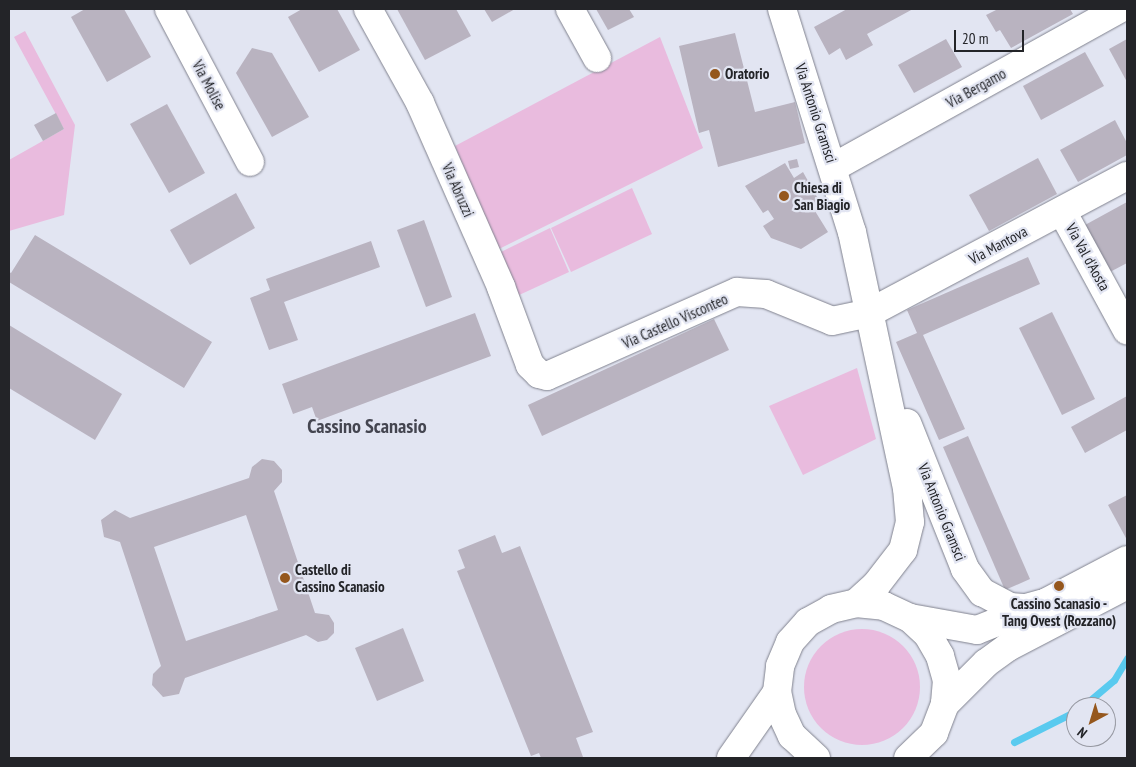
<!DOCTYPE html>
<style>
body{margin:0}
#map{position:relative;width:1136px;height:767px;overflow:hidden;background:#e2e5f2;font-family:"PT Sans Narrow",sans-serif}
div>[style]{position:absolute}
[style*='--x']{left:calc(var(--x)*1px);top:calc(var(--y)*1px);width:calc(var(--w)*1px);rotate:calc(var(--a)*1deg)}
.green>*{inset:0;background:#e9bbde}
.round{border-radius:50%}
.stream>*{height:7px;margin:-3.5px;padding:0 3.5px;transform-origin:3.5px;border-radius:3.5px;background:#59caef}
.building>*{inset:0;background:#b9b3c0}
.roads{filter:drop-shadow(0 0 1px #80828e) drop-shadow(0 0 1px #80828e)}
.minor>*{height:28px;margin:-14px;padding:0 14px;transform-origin:14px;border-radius:14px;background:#fff}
.primary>*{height:28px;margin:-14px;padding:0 14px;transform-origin:14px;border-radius:14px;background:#fff}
.dots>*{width:14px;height:14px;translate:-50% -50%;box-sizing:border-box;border:2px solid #e2e5f2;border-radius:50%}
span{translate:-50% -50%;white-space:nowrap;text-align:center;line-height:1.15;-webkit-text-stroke:4.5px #e2e5f2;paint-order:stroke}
.poi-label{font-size:15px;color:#232428;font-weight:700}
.left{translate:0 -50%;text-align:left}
.street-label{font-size:15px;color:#232428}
.district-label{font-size:20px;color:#444550;font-weight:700}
.frame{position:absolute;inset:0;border:10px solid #232428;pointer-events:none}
.north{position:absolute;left:1066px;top:697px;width:50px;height:50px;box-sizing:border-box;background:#e2e5f2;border:1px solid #9698a1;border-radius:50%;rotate:219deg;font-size:14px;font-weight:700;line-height:20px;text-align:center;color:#232428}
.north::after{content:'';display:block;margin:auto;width:18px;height:22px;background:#95571d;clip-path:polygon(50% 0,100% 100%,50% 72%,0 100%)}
.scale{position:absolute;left:954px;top:30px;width:70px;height:22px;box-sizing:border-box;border:2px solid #232428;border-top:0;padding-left:6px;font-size:15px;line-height:18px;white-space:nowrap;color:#232428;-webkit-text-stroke:4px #e2e5f2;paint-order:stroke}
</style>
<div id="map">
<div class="green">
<div style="clip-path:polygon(25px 31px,75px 125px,64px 215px,9px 231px,9px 160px,64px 129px,14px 37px)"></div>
<div style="clip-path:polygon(660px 37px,703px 148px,497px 250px,455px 146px)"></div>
<div style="clip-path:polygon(632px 188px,652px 234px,571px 272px,551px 228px)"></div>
<div style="clip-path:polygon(550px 228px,569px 272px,517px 296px,499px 253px)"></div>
<div style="clip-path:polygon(857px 368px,876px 439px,803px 475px,769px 406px)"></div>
<div class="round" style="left:804px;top:629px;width:116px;height:116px"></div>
</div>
<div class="stream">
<div style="--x:1082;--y:707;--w:42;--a:-40.2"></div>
<div style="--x:1114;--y:680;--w:26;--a:-59"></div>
<div style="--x:1014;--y:742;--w:69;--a:-26.6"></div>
</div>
<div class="building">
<div style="clip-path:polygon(85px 9px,124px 9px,151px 57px,107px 82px,71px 17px)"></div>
<div style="clip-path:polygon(302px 9px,337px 9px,360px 50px,319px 72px,288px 17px)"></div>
<div style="clip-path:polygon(397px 9px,456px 9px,471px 36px,425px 60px)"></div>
<div style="clip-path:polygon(484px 9px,515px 9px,492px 22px)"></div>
<div style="clip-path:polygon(596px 9px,629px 9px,634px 17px,608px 30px)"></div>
<div style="clip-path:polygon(847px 9px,913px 9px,867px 34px,873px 45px,846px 60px,840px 48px,829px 55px,814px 27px)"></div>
<div style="clip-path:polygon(998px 9px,1070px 9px,1073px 14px,1011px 48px,1000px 30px,996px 32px,986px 15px)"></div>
<div style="clip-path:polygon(735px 33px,755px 112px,795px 102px,805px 143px,718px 167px,709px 130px,699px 133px,679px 46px)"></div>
<div style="clip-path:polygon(946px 39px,962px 67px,914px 93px,898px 65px)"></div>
<div style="clip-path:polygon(1127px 39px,1127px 82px,1109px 49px)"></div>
<div style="clip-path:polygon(252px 48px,272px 53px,309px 117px,272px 137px,236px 73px)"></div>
<div style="clip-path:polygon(1085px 52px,1104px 86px,1041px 120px,1023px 86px)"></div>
<div style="clip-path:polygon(167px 104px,205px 173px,169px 193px,130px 124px)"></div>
<div style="clip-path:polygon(56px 113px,64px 129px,43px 141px,34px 125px)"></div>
<div style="clip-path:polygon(1115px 120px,1127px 143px,1127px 155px,1078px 182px,1060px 150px)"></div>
<div style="clip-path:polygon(1038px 158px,1057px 194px,989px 231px,969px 195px)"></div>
<div style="clip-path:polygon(797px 159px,799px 167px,790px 169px,788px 161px)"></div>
<div style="clip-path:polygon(785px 163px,794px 178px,803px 172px,822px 206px,815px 211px,828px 232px,801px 249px,771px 238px,763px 226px,774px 219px,768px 210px,763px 213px,745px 186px)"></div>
<div style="clip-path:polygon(236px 193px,255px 228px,190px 265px,170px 230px)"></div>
<div style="clip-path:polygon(1127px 202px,1127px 263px,1110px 272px,1085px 225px)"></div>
<div style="clip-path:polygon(424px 220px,452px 297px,426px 307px,397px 230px)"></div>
<div style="clip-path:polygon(35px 235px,212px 342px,184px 388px,9px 282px,9px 272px,11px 273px)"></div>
<div style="clip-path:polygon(371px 241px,380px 267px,284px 302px,298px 340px,269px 350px,250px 298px,270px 290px,266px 279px)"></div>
<div style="clip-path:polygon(1028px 257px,1040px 284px,923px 335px,965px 429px,939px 440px,896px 342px,917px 333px,907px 310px)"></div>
<div style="clip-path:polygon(1052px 312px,1095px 399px,1062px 415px,1019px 328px)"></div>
<div style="clip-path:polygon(475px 313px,491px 356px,317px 421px,312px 407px,293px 414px,282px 384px)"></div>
<div style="clip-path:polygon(714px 319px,729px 350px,542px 436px,528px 405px)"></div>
<div style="clip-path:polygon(9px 325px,122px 394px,95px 440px,9px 388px)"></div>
<div style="clip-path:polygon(1127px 396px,1127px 430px,1085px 453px,1071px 427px)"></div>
<div style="clip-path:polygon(968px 436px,1030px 579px,1005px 590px,943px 447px)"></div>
<div style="clip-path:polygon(evenodd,262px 459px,274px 461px,282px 470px,282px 482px,274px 491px,315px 613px,329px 615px,334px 623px,334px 633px,327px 640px,318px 642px,306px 635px,185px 678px,179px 694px,163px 697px,152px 685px,153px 674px,161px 666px,120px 542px,104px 537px,101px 520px,115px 510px,130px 518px,249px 478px,252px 467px,262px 459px,246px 515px,278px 610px,186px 641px,154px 547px,246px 515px)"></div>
<div style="clip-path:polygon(1127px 495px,1127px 540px,1108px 505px)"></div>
<div style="clip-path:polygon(495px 535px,502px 553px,520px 546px,593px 732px,576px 738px,583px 757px,580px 758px,541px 758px,539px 753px,531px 756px,457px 571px,465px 568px,458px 550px)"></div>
<div style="clip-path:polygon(403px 628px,424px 681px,377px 701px,355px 648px)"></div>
</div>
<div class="roads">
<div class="minor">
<div style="--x:169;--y:9;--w:173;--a:62.1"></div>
<div style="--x:368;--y:9;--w:107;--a:61"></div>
<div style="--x:420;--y:103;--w:201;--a:66.2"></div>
<div style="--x:501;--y:287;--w:83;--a:69.6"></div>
<div style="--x:530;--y:365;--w:13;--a:45"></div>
<div style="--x:539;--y:374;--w:8;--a:14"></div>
<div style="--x:547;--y:376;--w:208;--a:-23.9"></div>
<div style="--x:737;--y:292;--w:29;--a:4"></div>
<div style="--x:766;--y:294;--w:71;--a:22.2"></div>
<div style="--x:832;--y:321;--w:38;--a:-12"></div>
<div style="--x:869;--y:313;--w:292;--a:-28"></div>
<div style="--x:570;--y:9;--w:56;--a:61.1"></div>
<div style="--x:782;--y:9;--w:234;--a:72.6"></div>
<div style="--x:852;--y:232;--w:262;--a:77.9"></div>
<div style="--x:907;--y:488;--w:34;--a:85"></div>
<div style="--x:910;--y:522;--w:29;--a:104"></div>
<div style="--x:903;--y:550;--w:44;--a:127.6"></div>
<div style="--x:876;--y:585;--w:27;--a:138"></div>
<div style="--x:834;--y:167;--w:326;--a:-29"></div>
<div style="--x:1062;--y:211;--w:136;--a:61.4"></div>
<div style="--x:907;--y:423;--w:157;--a:68.3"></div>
<div style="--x:965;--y:569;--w:29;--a:54"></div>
<div style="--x:982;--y:592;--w:32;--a:28"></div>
<div style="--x:1010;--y:607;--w:16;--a:4"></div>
<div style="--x:1026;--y:608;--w:16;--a:-15"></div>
</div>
<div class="primary">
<div style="--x:910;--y:618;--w:68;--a:10.2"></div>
<div style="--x:977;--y:630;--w:75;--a:-21.8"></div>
<div style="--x:1047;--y:602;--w:90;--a:-27.7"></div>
<div style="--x:945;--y:704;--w:58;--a:-45"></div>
<div style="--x:986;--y:663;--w:27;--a:-36"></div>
<div style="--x:1008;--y:647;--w:134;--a:-27.5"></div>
<div style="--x:731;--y:758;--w:80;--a:-55.1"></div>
<div style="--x:816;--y:758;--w:33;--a:-137"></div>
<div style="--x:792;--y:736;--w:23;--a:-115"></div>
<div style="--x:782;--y:715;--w:24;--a:-102"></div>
<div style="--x:777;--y:692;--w:26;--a:-83"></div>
<div style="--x:780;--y:666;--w:26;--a:-67"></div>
<div style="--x:790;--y:642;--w:27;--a:-48"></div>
<div style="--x:808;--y:622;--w:26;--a:-29"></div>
<div style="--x:831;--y:609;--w:26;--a:-13"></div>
<div style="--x:856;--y:603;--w:28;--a:6"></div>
<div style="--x:884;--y:606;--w:29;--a:25"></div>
<div style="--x:910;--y:618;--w:25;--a:43"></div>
<div style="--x:928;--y:635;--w:24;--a:60"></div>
<div style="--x:940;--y:656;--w:25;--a:74"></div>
<div style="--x:947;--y:680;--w:24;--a:95"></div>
<div style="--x:945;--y:704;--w:31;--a:111"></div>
<div style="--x:934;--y:733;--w:36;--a:136"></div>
</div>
</div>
<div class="dots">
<div style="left:715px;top:74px;background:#95571d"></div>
<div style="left:784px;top:196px;background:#95571d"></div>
<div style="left:285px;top:578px;background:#95571d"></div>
<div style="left:1059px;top:586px;background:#95571d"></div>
</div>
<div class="poi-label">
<span class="left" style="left:725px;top:74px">Oratorio</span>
<span class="left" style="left:794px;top:196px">Chiesa di<br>San Biagio</span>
<span class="left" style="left:295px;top:578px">Castello di<br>Cassino Scanasio</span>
<span style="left:1059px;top:612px">Cassino Scanasio -<br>Tang Ovest (Rozzano)</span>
</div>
<div class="street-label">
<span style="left:209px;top:85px;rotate:62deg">Via Molise</span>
<span style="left:976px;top:88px;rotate:-29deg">Via Bergamo</span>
<span style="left:816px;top:113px;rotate:72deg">Via Antonio Gramsci</span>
<span style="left:458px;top:190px;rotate:66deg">Via Abruzzi</span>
<span style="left:998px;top:245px;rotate:-28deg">Via Mantova</span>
<span style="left:1088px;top:257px;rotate:61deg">Via Val d'Aosta</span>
<span style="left:675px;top:321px;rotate:-24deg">Via Castello Visconteo</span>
<span style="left:942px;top:512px;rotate:68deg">Via Antonio Gramsci</span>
</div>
<div class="district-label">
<span style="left:367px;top:426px">Cassino Scanasio</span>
</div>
<div class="frame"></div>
<div class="north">N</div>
<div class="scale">20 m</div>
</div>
